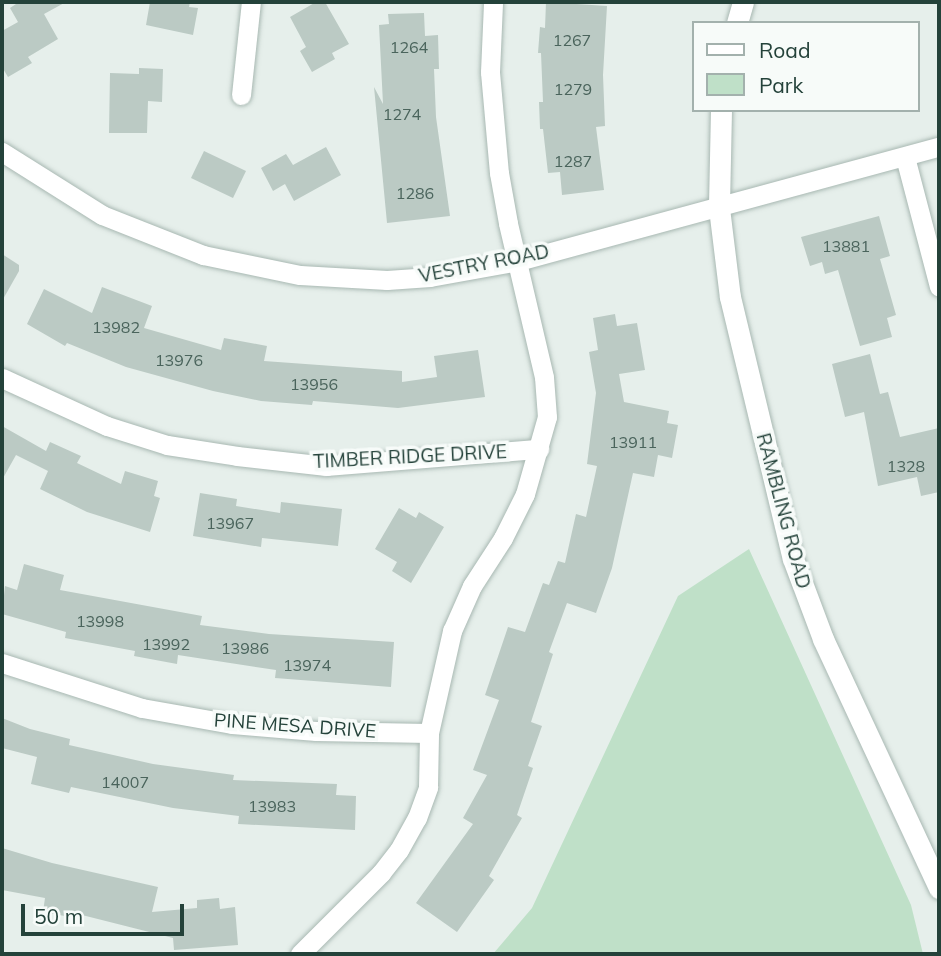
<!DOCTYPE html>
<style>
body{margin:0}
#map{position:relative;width:941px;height:956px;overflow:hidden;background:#e6efeb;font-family:Mulish,sans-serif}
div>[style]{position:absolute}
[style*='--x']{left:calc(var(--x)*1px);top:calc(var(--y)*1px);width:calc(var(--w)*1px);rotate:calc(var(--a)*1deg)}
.green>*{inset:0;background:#bfe0c8}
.building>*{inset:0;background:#bbcac4}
.roads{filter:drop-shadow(0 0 2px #a8b8b2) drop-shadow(0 0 2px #a8b8b2)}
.minor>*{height:19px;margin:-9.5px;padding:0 9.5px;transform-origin:9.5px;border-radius:9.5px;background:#fff}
.tertiary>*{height:21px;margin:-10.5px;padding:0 10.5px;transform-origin:10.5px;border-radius:10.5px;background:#fff}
span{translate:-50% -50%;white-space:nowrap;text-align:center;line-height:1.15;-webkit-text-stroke:7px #f7fbf9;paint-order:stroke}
.number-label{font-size:16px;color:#4a645c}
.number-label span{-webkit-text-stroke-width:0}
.street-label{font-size:19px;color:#24423a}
.frame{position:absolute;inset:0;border:4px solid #24423a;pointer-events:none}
.legend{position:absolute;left:692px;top:21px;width:228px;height:91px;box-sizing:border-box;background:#f7fbf9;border:2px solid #a3b1ad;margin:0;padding:9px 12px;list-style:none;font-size:21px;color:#24423a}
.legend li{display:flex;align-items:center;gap:14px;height:35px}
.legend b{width:35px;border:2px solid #a3b1ad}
.scale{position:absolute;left:21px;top:904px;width:163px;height:32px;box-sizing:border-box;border:4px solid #24423a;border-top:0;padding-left:9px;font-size:21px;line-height:24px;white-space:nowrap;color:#24423a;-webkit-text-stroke:5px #f7fbf9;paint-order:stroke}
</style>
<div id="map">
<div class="green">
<div style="clip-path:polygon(749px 549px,911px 905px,923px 954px,493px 954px,532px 908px,678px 596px)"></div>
</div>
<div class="building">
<div style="clip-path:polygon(19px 2px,66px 2px,44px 14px,58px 39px,28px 57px,32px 63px,8px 77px,2px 67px,2px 31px,18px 22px,10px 8px)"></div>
<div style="clip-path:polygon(150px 2px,190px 2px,189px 7px,198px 8px,193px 35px,146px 25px)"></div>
<div style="clip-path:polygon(316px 2px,325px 2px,349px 44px,332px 53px,335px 59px,312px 72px,300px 51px,306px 47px,290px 17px)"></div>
<div style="clip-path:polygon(546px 2px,607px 6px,603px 75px,605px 126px,596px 127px,604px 190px,562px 195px,560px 172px,548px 173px,543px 129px,540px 129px,539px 102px,543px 102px,541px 53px,538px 53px,540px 27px,545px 28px)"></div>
<div style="clip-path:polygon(424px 13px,425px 36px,438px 35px,439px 69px,434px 69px,436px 117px,450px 216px,387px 223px,374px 87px,383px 104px,379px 25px,389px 24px,388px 14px)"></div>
<div style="clip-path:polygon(139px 68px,163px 69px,162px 102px,148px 101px,147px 133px,109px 133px,110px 73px,139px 74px)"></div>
<div style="clip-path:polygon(326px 147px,341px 175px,294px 201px,285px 184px,273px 191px,261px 168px,286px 154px,293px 165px)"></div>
<div style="clip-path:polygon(204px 151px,246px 171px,233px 198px,191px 178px)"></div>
<div style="clip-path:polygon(879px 216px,890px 256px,880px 259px,896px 315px,887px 318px,892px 337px,860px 346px,838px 270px,825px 274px,822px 262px,810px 266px,801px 237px)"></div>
<div style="clip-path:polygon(2px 254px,19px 265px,19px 271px,2px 301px)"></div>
<div style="clip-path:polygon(102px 287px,152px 306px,144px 328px,221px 350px,224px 338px,267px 346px,264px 361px,402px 371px,402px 382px,437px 377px,434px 356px,478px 350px,485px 397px,398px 408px,313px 401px,312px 405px,261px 401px,213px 391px,126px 367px,67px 343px,65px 346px,27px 324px,44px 289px,92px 313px)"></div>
<div style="clip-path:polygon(615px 314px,617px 326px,637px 323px,645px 370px,619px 374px,624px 402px,669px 411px,667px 423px,678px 425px,672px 458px,658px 455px,654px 477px,633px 473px,612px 568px,596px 613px,567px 603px,549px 652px,553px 654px,531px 722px,542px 726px,528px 766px,533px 768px,517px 815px,522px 818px,489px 876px,494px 880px,457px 932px,416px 903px,473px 824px,463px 818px,487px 775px,473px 770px,499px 700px,485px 695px,508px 627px,525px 632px,543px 583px,549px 585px,558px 561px,565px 563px,576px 514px,586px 517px,597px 466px,587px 464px,596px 393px,589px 352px,598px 350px,593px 318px)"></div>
<div style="clip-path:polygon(870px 354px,880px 394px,888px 392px,900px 437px,939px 428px,939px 492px,921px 496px,917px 477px,878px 486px,864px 412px,845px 417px,832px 364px)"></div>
<div style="clip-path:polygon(2px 426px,46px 451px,50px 442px,81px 456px,77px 463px,121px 484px,125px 471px,158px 481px,154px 496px,160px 498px,150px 532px,87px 512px,40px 489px,48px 471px,16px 455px,2px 480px)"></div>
<div style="clip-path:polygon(200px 493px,237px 499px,236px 506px,280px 513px,281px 502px,342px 509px,338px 546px,262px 538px,261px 547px,193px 536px)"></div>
<div style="clip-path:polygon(399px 508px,416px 518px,419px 512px,444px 527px,411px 583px,392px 571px,397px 562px,375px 549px)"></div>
<div style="clip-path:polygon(24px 564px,64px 575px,60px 590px,202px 616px,200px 625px,269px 634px,394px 642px,391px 687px,275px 678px,276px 670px,178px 655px,177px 664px,134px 656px,135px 651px,65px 638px,66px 632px,2px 614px,5px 586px,17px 590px)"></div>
<div style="clip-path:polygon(2px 718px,30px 729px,70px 739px,69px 745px,153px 764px,234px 775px,233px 780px,337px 784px,336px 795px,356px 796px,355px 830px,238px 824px,239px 816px,173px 808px,71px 787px,69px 793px,31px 784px,37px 757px,2px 748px)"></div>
<div style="clip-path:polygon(2px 848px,52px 863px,158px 887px,152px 912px,197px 908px,197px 900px,219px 898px,220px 909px,235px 907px,238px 945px,174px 950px,173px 938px,82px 915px,81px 919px,43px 912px,45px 898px,2px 890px)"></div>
</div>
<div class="roads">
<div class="minor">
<div style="--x:241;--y:95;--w:94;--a:-83.9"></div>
<div style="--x:2;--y:152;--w:118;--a:32.2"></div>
<div style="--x:102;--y:215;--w:109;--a:21.6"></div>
<div style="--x:203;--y:255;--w:99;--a:11.7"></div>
<div style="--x:300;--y:275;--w:87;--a:3.3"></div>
<div style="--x:387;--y:280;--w:43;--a:-4"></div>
<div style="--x:430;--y:277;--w:89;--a:-10.3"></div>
<div style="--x:518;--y:261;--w:436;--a:-15.2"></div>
<div style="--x:905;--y:157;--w:134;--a:75.3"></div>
<div style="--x:2;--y:378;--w:115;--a:24.6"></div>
<div style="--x:107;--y:426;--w:63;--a:17.6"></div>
<div style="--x:167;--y:445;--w:71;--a:8.9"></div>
<div style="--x:237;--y:456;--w:90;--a:6.4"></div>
<div style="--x:326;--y:466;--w:214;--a:-4.6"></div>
<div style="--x:2;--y:663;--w:147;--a:17.8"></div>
<div style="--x:142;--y:708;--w:91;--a:10.1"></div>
<div style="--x:232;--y:724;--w:84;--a:4.8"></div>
<div style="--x:316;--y:731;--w:113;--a:1"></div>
<div style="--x:300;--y:954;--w:115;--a:-45"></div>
<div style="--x:381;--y:873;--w:29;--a:-52"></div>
<div style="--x:399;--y:850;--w:37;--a:-61"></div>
<div style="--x:417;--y:818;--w:33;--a:-70"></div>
<div style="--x:428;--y:787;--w:54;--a:-88.9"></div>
<div style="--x:429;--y:733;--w:105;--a:-77.3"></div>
<div style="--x:452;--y:631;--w:49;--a:-66"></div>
<div style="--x:472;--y:586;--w:57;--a:-57.1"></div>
<div style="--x:503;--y:538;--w:49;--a:-63.4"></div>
<div style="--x:525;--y:494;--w:80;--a:-74.1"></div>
<div style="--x:547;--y:417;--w:40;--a:-94.3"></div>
<div style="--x:544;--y:377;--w:158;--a:-103.2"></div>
<div style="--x:508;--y:223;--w:51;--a:-100.2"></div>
<div style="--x:499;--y:173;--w:101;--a:-95.1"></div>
<div style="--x:490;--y:72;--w:70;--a:-87.5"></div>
</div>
<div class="tertiary">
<div style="--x:737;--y:23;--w:22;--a:-74"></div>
<div style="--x:721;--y:110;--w:98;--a:91.2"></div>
<div style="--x:719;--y:208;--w:90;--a:83"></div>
<div style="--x:730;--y:297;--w:269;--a:76.5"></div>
<div style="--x:793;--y:559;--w:85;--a:69.4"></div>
<div style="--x:823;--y:639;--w:275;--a:65"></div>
</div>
</div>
<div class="number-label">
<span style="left:572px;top:40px">1267</span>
<span style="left:409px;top:47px">1264</span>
<span style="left:573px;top:89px">1279</span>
<span style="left:402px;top:114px">1274</span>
<span style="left:573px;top:161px">1287</span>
<span style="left:415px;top:193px">1286</span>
<span style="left:846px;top:246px">13881</span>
<span style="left:116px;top:327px">13982</span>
<span style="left:179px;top:360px">13976</span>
<span style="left:314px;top:384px">13956</span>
<span style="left:633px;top:442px">13911</span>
<span style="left:906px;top:466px">1328</span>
<span style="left:230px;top:523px">13967</span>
<span style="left:100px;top:621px">13998</span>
<span style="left:166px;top:644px">13992</span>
<span style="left:245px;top:648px">13986</span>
<span style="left:307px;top:665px">13974</span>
<span style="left:125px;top:782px">14007</span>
<span style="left:272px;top:806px">13983</span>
</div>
<div class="street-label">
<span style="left:484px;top:264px;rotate:-11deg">VESTRY ROAD</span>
<span style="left:410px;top:457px;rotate:-3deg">TIMBER RIDGE DRIVE</span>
<span style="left:783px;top:511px;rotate:75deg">RAMBLING ROAD</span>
<span style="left:295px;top:726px;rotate:4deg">PINE MESA DRIVE</span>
</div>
<div class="frame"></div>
<ul class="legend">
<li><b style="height:9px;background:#fff"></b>Road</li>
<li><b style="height:19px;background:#bfe0c8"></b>Park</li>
</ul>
<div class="scale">50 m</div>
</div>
